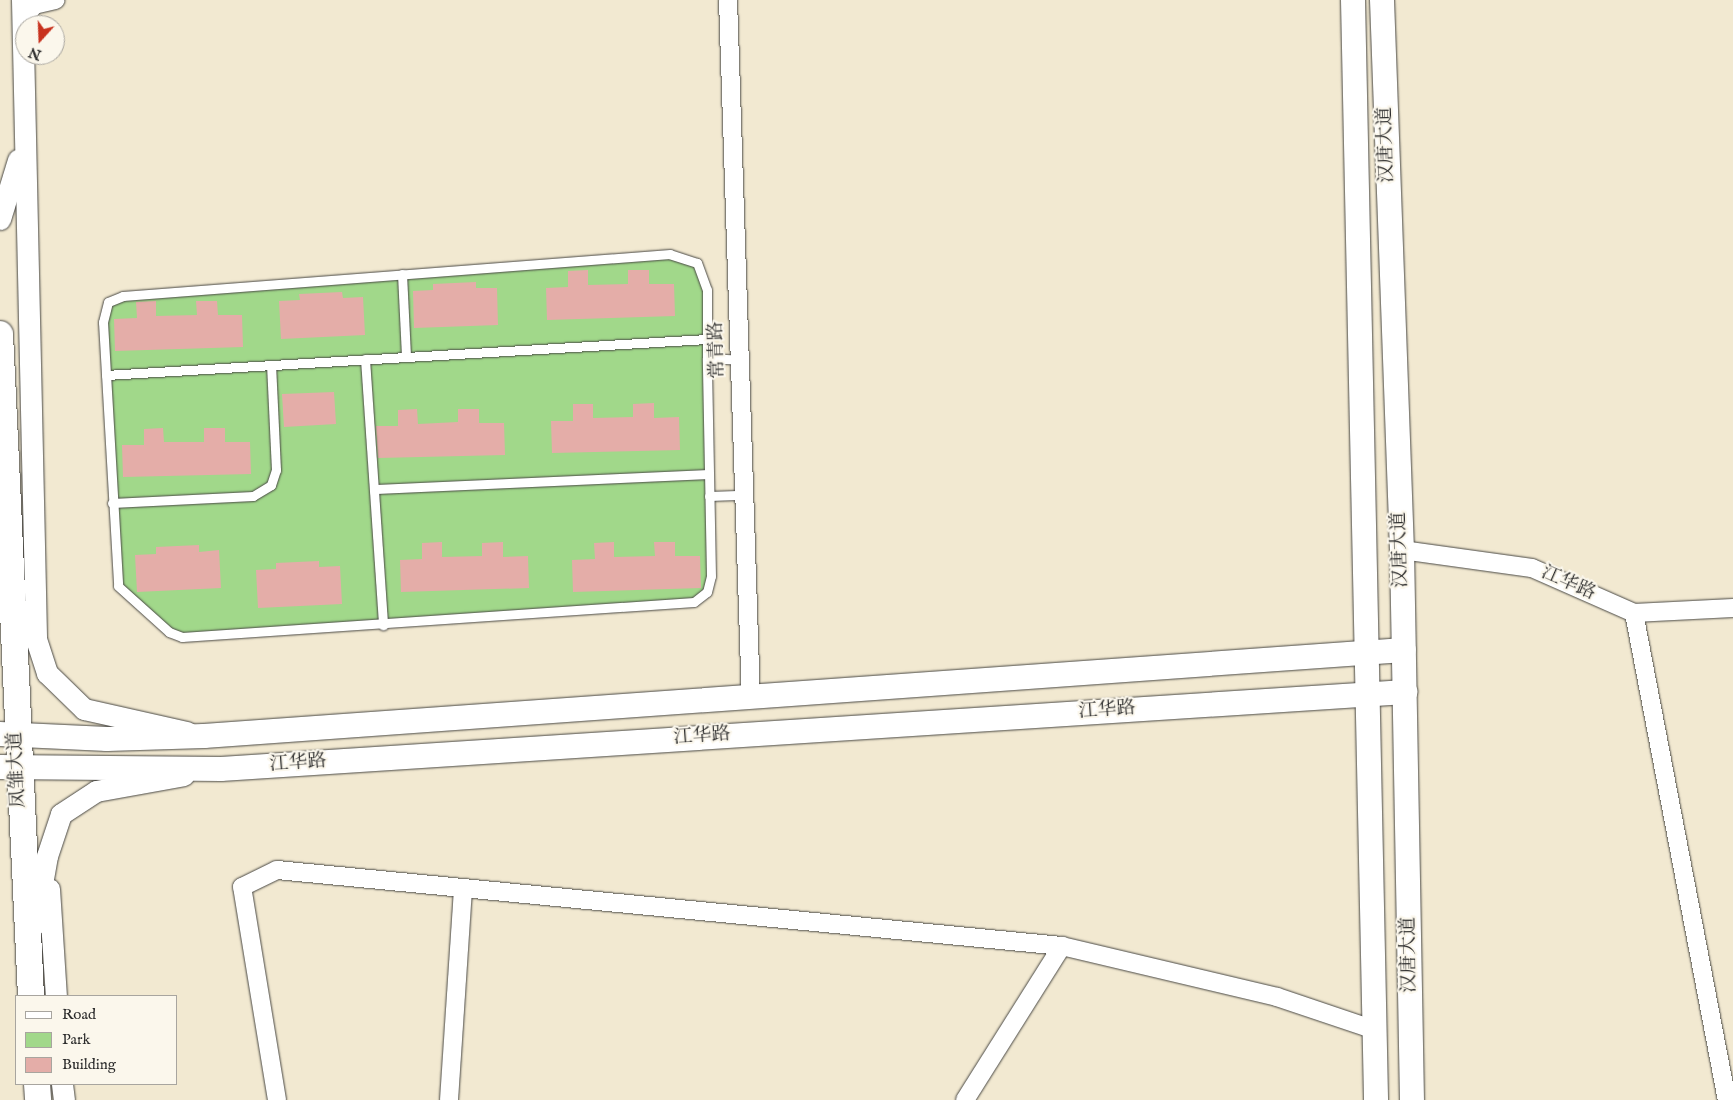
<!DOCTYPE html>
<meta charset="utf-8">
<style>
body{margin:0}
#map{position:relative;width:1733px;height:1100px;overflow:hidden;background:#f2e9d1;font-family:"IM FELL English","Noto Serif SC",serif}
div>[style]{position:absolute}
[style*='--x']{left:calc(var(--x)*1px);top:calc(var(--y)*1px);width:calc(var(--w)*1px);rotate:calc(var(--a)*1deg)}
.green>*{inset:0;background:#a1d88a}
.building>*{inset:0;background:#e4ada8}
.roads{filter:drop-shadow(0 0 1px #494844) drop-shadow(0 0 1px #494844)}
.service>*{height:9px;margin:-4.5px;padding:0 4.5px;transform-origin:4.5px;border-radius:4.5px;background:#fff}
.minor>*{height:18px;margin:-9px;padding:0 9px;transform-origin:9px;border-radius:9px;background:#fff}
.tertiary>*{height:21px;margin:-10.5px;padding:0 10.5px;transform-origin:10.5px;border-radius:10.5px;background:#fff}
.secondary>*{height:24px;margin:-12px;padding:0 12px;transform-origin:12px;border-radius:12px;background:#fff}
.primary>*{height:26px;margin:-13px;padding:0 13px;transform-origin:13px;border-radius:13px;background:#fff}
span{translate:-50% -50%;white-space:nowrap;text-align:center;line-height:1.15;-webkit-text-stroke:4px #fbf7ec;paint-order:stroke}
.street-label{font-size:19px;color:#2b2b2b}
.legend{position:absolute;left:15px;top:995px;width:162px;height:90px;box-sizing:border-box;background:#fbf7ec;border:1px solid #a8a59f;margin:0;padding:6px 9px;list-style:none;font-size:15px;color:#2b2b2b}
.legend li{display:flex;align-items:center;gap:10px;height:25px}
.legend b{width:25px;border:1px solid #a8a59f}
.north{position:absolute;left:15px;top:15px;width:50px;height:50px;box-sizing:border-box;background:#fbf7ec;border:1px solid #a8a59f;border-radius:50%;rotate:200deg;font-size:14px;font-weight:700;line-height:20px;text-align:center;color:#2b2b2b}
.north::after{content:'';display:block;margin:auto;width:18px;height:22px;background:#c8321e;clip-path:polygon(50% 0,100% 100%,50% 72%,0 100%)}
</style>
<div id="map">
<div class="green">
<div style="clip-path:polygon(670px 254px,697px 263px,707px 290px,707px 592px,694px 602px,182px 637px,118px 586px,103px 322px,108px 302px,123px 296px)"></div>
</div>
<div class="building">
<div style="clip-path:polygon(588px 270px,588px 285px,628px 284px,628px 270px,649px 270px,649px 284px,674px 284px,675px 316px,547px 320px,546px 288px,568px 287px,568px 271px)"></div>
<div style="clip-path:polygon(476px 282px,476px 288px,497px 288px,498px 325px,414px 328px,413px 291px,433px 290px,433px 284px)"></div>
<div style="clip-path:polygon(342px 292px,343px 298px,363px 297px,365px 335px,281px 339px,279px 301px,300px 300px,299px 294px)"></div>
<div style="clip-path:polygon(156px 301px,156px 316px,197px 315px,196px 301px,217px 301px,218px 315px,242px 315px,243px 347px,115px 351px,114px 319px,137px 318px,136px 302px)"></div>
<div style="clip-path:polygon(334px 392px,336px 424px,284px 427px,282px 394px)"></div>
<div style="clip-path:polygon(654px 403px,654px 418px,679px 417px,680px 450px,552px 453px,551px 421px,573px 421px,573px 404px,593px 404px,593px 418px,633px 417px,633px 404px)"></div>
<div style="clip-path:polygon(417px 409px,418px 424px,458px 422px,458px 409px,479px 409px,479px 423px,504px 423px,505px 455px,378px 458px,376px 426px,398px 426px,398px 410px)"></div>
<div style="clip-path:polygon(163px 428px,164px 442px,204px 442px,204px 428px,225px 428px,225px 442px,250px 442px,251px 474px,123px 477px,122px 445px,144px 445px,144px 429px)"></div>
<div style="clip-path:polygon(442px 542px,442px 557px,482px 556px,482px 543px,503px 542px,503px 557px,528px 556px,529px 588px,401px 592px,400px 560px,422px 559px,422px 543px)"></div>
<div style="clip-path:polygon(614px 542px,614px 557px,655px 556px,654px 542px,675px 542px,675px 556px,700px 556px,701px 588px,573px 592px,572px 560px,595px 559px,594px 543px)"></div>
<div style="clip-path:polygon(199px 545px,199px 552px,219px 550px,221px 588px,137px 592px,135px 555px,156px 554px,156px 547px)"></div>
<div style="clip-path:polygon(319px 561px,319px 567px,340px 566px,342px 604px,258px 608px,256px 570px,276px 569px,276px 563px)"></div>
</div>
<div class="roads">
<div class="service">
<div style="--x:402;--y:274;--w:83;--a:87.2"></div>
<div style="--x:707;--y:358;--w:68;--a:-90"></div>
<div style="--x:707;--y:290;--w:29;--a:-110"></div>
<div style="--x:697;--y:263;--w:28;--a:-162"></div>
<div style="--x:670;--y:254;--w:549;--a:175.61"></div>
<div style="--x:123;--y:296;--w:16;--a:158"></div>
<div style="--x:108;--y:302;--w:21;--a:104"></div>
<div style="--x:103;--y:322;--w:264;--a:86.7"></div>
<div style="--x:118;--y:586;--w:69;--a:42"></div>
<div style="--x:169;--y:632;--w:14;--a:21"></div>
<div style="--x:182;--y:637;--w:513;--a:-3.91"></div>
<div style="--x:694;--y:602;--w:16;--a:-38"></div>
<div style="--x:707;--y:592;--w:16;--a:-76"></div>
<div style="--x:711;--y:576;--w:218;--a:-91.1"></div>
<div style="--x:707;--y:358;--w:33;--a:3"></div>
<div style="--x:365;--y:359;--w:267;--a:86.1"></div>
<div style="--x:106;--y:375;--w:601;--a:-3.43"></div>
<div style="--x:376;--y:489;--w:333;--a:-2.6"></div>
<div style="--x:709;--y:496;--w:35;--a:-2"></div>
<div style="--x:112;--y:503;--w:141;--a:-2.8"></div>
<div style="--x:253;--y:496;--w:21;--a:-31"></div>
<div style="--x:271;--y:485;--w:16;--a:-72"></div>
<div style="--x:276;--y:470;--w:105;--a:-92.7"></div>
</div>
<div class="minor">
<div style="--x:728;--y:0;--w:699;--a:88.12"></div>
<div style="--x:22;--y:21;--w:20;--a:-53"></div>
<div style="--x:34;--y:5;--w:22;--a:-13"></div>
<div style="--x:1402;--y:550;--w:131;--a:7.9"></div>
<div style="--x:1532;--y:568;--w:111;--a:23.8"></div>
<div style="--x:1634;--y:613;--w:99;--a:-2.9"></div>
<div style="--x:1634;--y:613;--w:496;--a:79.2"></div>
<div style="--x:277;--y:1100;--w:216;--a:-99.3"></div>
<div style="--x:242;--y:887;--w:39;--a:-26"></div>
<div style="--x:277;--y:870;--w:789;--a:5.53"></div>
<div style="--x:1062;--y:946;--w:221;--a:13.3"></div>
<div style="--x:1277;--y:997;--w:103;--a:18.6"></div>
<div style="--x:449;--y:1100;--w:211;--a:-86.2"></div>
<div style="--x:965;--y:1100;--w:182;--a:-57.8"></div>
</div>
<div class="tertiary">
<div style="--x:22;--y:0;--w:639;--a:88.74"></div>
<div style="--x:36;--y:639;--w:36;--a:72"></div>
<div style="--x:47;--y:673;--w:52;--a:44.2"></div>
<div style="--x:84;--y:709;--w:106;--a:12.6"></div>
<div style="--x:0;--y:219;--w:62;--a:-73"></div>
<div style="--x:49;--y:889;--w:107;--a:86.3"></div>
<div style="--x:35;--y:924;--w:69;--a:-80"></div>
<div style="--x:47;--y:856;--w:44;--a:-71.6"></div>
<div style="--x:61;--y:814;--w:42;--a:-33.3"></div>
<div style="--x:96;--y:791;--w:89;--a:-10.3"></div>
<div style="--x:62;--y:1084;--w:16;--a:83"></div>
</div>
<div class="secondary">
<div style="--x:1353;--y:0;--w:1100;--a:88.8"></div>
<div style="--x:1382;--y:0;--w:550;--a:87.92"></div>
<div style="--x:1402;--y:550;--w:550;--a:88.96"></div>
<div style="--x:0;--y:734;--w:107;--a:2.7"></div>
<div style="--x:107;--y:739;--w:97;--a:-1.8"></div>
<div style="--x:204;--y:736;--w:1203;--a:-4.1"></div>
<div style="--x:0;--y:767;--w:221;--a:0.5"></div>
<div style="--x:221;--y:769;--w:1187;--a:-3.72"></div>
</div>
<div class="primary">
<div style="--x:0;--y:334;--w:663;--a:87.32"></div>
<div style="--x:37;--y:1084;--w:16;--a:86"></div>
</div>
</div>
<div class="street-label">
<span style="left:1387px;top:145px;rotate:-92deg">汉唐大道</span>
<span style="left:718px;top:350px;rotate:-92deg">常青路</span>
<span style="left:1401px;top:550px;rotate:-92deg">汉唐大道</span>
<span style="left:1568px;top:584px;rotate:24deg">江华路</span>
<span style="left:1107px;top:711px;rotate:-4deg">江华路</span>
<span style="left:702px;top:737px;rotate:-4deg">江华路</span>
<span style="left:298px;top:764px;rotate:-4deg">江华路</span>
<span style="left:18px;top:770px;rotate:-93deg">凤雏大道</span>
<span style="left:1410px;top:955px;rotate:-91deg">汉唐大道</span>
</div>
<ul class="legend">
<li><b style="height:6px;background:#fff"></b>Road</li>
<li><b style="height:14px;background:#a1d88a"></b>Park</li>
<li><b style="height:14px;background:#e4ada8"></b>Building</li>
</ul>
<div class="north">N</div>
</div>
